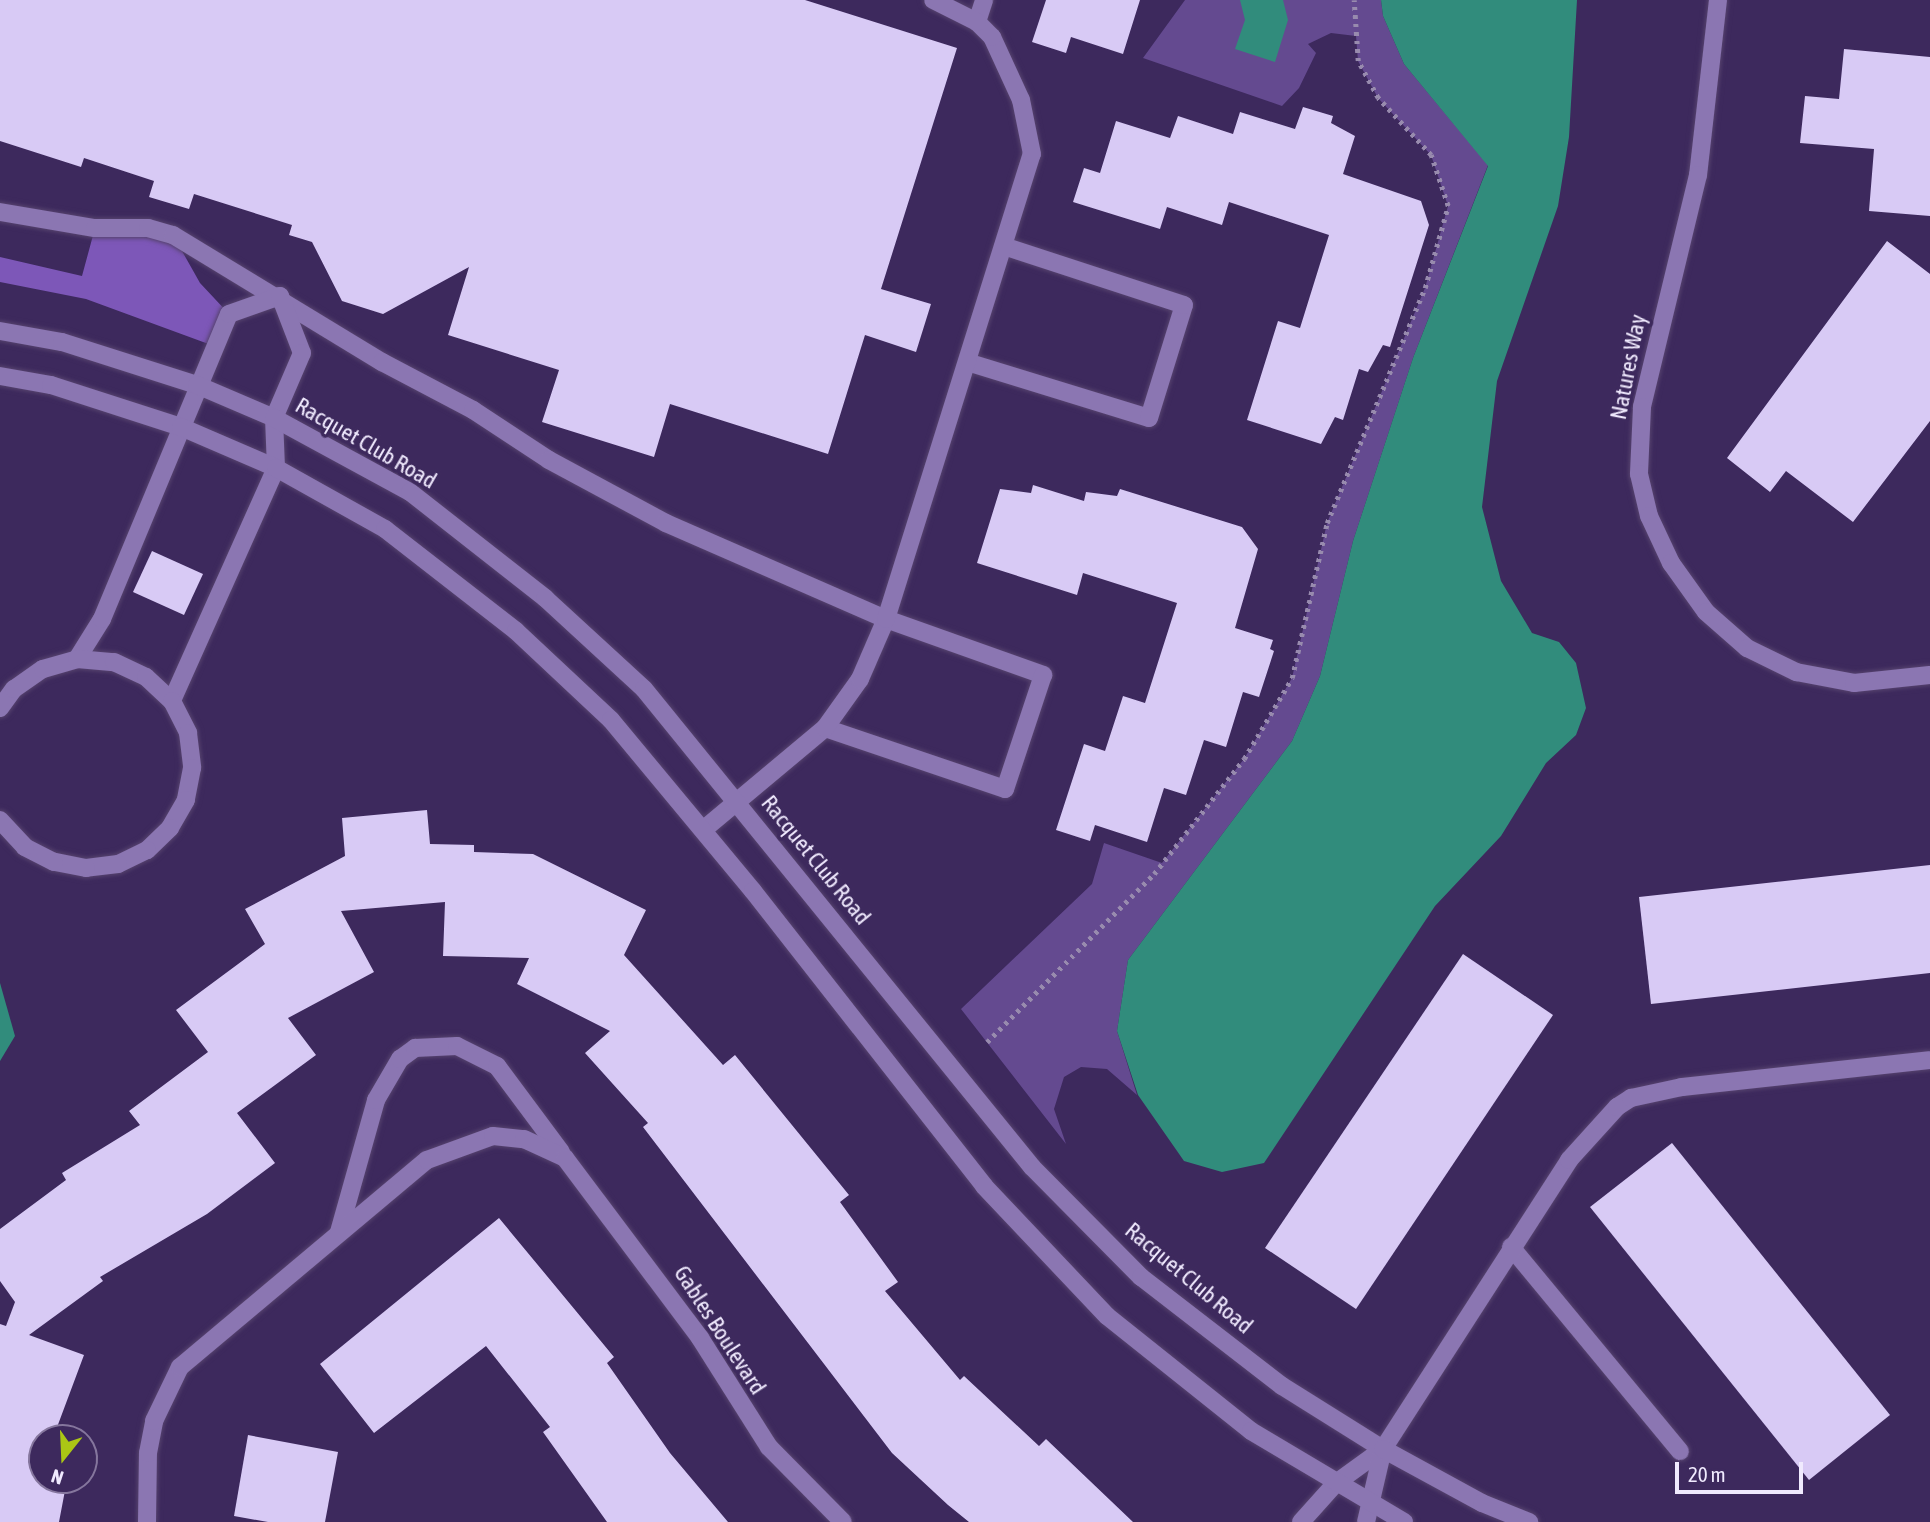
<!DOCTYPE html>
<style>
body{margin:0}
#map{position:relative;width:1930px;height:1522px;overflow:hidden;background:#3d295d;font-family:"Asap Condensed",sans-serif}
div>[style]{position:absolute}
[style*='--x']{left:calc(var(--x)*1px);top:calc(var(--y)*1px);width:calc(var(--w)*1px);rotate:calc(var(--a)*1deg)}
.green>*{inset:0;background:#644a90}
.forest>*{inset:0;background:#7d57b8}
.water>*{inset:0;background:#318c7c}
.building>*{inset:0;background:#d8caf5}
.path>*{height:4.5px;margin-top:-2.25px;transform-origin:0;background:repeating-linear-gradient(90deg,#988bae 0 3.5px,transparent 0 8.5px)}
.roads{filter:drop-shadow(0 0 2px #56436e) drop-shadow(0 0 2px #56436e)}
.lane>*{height:18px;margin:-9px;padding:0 9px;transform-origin:9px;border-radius:9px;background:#8b76b2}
.street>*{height:18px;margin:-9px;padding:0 9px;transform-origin:9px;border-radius:9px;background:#8b76b2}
.secondary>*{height:18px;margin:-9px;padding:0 9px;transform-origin:9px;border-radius:9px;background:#8b76b2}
span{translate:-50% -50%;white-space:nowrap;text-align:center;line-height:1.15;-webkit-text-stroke:7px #3d295d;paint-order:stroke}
.street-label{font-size:23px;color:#f0eafe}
.north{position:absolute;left:28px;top:1424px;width:70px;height:70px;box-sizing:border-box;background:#3d295d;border:2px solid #85769d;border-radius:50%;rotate:198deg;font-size:19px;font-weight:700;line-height:28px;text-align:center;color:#f0eafe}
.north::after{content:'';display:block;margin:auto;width:24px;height:32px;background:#abc615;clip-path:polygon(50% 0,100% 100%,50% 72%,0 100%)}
.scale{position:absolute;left:1675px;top:1462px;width:128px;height:32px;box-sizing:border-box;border:4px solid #f0eafe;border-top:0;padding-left:9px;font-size:21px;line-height:24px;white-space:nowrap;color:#f0eafe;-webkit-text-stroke:5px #3d295d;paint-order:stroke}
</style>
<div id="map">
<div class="green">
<div style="clip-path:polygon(1185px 0,1381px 0,1383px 16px,1404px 64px,1488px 165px,1413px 358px,1353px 541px,1320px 676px,1292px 741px,1128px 960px,1117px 1031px,1137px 1095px,1107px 1069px,1081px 1067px,1064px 1077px,1054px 1109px,1066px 1144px,961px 1009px,1092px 884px,1104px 843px,1162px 863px,1244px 759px,1292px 678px,1327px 523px,1425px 288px,1448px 206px,1431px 155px,1378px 98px,1358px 61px,1356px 36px,1331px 33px,1308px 44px,1316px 53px,1299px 88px,1282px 106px,1143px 58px)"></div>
</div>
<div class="forest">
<div style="clip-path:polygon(95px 228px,173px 235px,200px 283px,229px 314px,214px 346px,86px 299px,0 282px,0 257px,82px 276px)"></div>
</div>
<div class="water">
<div style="clip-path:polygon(1240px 0,1283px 0,1288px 20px,1275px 62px,1235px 49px,1245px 20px)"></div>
<div style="clip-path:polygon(1381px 0,1577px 0,1569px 137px,1558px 206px,1497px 381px,1482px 507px,1501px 581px,1532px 633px,1559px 642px,1576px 663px,1586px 708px,1576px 735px,1546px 763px,1501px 836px,1435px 906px,1264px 1163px,1222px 1172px,1184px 1161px,1138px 1095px,1117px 1031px,1128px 960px,1292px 741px,1320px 676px,1353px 541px,1413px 358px,1488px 166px,1404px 64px,1383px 16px)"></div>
<div style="clip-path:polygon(0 983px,15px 1036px,0 1061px)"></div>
</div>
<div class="building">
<div style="clip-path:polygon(0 0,805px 0,957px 48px,881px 289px,931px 304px,916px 352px,865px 335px,828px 454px,670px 404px,654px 457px,542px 422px,559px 370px,448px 335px,469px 267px,383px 314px,342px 301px,312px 242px,289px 235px,292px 225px,194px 194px,189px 209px,149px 197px,154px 181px,84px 158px,81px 167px,0 141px)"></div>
<div style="clip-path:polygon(1046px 0,1140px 0,1123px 54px,1071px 37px,1066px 53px,1032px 42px)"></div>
<div style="clip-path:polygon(1844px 49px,1930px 57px,1930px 216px,1869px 211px,1874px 149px,1800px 143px,1805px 96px,1839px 99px)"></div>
<div style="clip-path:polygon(1303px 107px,1333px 116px,1331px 123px,1355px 136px,1343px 174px,1421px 201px,1429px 225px,1390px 347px,1383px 345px,1368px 372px,1359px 369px,1343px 420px,1335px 417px,1321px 444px,1247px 420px,1278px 321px,1300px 328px,1329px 235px,1229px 202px,1222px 225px,1167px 207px,1160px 229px,1073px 202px,1084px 168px,1100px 173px,1116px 121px,1170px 138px,1178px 116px,1233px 134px,1240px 112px,1295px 129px)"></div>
<div style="clip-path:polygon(1887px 241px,1930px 274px,1930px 421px,1853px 522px,1786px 471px,1770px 492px,1727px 458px)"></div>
<div style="clip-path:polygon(1033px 485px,1084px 501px,1086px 492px,1117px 496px,1120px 489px,1242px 527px,1258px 549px,1235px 628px,1273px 640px,1270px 649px,1274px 651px,1259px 697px,1243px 692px,1226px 747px,1204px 740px,1186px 795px,1164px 788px,1147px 842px,1095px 825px,1090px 841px,1056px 830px,1084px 744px,1105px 751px,1123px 696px,1145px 703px,1177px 603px,1083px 573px,1077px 595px,977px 563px,1000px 489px,1031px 493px)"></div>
<div style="clip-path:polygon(152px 551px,203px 574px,184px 615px,133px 592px)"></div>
<div style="clip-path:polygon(427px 810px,430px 844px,474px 845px,474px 852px,533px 854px,646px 910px,624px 955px,723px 1065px,735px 1055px,849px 1195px,840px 1202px,898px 1282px,885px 1291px,960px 1380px,964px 1376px,1039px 1446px,1046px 1439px,1133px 1522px,969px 1522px,948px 1505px,892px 1453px,643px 1127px,648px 1123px,585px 1053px,610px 1031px,517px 984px,529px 958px,443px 956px,445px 902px,341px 911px,374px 972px,288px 1018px,316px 1055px,237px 1113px,275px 1163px,207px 1214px,100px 1277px,103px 1281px,29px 1335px,84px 1355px,53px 1438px,42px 1438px,37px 1480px,67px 1480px,59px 1522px,0 1522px,0 1324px,6px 1326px,15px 1302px,0 1281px,0 1229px,66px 1180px,62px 1173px,140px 1125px,129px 1111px,208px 1052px,176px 1010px,265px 944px,245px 909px,345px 856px,342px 818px)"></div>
<div style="clip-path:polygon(1930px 865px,1930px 973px,1651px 1004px,1639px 897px)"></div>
<div style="clip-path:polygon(1463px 954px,1553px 1015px,1356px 1309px,1265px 1248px)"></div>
<div style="clip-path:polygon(1672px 1143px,1890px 1415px,1809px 1480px,1590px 1207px)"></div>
<div style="clip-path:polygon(499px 1218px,614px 1357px,607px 1363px,670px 1453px,728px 1522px,607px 1522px,543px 1432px,550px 1427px,486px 1346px,374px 1433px,320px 1364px)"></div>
<div style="clip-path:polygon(248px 1435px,338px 1452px,325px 1522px,268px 1522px,234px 1516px)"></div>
</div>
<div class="path">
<div style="--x:987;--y:1042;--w:237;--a:-45.2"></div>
<div style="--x:1154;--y:874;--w:146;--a:-52"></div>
<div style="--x:1244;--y:759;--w:94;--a:-59.3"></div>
<div style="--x:1292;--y:678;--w:159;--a:-77.3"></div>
<div style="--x:1327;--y:523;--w:255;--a:-67.4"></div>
<div style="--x:1425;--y:288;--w:85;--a:-74.3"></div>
<div style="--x:1448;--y:206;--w:54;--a:-108.4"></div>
<div style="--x:1431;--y:155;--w:78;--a:-132.9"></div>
<div style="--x:1378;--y:98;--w:42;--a:-118.4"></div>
<div style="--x:1358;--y:61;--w:61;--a:-93.8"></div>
</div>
<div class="roads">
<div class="lane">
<div style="--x:977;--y:22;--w:23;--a:-72"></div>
<div style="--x:0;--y:212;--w:96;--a:9.6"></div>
<div style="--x:95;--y:228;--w:53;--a:0"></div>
<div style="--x:148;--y:228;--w:26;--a:16"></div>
<div style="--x:173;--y:235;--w:245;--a:31.3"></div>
<div style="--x:382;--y:362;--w:103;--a:27.8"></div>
<div style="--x:473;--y:410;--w:91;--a:33.3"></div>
<div style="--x:549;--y:460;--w:133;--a:28.3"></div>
<div style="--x:666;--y:523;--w:240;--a:23.6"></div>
<div style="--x:886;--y:619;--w:167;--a:19.6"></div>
<div style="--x:1043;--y:675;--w:120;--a:108.4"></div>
<div style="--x:1005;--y:789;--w:190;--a:-161.3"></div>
<div style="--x:967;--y:362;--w:190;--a:17.1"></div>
<div style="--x:1149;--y:418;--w:118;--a:-72.8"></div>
<div style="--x:1184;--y:305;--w:190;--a:-161.9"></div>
<div style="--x:77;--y:659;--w:47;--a:-58"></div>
<div style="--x:102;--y:619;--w:330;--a:-67.4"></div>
<div style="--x:229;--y:314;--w:54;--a:-19.4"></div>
<div style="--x:280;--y:296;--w:61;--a:68.9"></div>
<div style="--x:302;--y:353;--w:71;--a:113.3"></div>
<div style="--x:274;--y:418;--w:50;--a:87.7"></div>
<div style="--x:276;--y:468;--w:255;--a:114.1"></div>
<div style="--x:0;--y:708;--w:24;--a:-54"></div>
<div style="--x:14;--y:689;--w:35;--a:-35"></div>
<div style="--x:43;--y:669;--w:35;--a:-16"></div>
<div style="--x:77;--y:659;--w:37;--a:5"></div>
<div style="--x:114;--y:662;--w:35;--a:25"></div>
<div style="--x:146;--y:677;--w:35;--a:43"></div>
<div style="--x:172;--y:701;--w:36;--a:63"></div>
<div style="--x:188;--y:733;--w:35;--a:83"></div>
<div style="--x:192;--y:768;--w:33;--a:101"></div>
<div style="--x:186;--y:800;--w:32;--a:120"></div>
<div style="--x:170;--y:828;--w:32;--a:136"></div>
<div style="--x:147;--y:850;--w:32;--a:154"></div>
<div style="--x:118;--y:864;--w:32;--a:173"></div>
<div style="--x:86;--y:868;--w:33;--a:-169"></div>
<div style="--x:54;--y:862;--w:33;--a:-153"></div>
<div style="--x:25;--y:847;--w:37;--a:-133"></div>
<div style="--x:703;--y:830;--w:159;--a:-39.9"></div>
<div style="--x:825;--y:728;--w:60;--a:-54.5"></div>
<div style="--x:860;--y:679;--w:65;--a:-66.6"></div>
<div style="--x:886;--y:619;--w:487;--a:-72.6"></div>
<div style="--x:1032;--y:154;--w:55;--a:-101.5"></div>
<div style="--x:1021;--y:100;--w:69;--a:-114.7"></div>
<div style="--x:992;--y:37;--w:21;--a:-135"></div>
<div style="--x:977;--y:22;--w:49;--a:-153.4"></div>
<div style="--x:1511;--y:1247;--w:265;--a:50.4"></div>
</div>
<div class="street">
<div style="--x:1718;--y:0;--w:176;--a:96.5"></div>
<div style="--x:1698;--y:175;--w:239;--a:103.6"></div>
<div style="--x:1642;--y:407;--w:67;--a:92.6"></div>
<div style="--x:1639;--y:474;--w:43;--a:76.6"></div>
<div style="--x:1649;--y:516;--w:52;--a:64.9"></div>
<div style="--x:1671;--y:563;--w:60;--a:54.5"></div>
<div style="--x:1706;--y:612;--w:55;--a:41.3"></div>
<div style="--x:1747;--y:648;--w:55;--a:26.1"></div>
<div style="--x:1796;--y:672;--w:59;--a:10.7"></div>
<div style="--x:1854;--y:683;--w:76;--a:-6"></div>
<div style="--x:339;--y:1232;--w:137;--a:-74.3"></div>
<div style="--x:376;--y:1100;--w:48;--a:-59.7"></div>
<div style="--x:400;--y:1059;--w:19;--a:-36"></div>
<div style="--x:415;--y:1048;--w:42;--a:-2.7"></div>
<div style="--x:457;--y:1046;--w:45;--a:26.6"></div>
<div style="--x:497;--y:1066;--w:107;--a:53.3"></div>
<div style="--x:147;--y:1522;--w:69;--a:-89.2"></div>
<div style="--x:148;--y:1453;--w:33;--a:-79"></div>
<div style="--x:154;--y:1421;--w:60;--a:-64.3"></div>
<div style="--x:180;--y:1367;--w:322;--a:-40"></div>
<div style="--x:427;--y:1160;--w:70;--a:-20"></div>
<div style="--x:493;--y:1136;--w:31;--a:6"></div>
<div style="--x:524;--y:1139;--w:45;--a:24.9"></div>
<div style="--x:565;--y:1158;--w:225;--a:53.1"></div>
<div style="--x:700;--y:1338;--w:129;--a:57.7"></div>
<div style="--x:769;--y:1447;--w:105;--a:45.4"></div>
<div style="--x:1301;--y:1522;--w:52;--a:-48.1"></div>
<div style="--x:1336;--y:1483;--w:58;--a:-35.9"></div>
<div style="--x:1383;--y:1449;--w:344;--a:-57.2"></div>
<div style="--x:1569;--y:1160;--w:72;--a:-47.8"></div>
<div style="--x:1617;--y:1107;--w:17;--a:-33"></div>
<div style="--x:1631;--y:1098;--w:52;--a:-12.2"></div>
<div style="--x:1682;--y:1087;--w:249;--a:-6.2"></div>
<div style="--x:1366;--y:1522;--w:75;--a:-76.9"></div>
</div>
<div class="secondary">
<div style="--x:0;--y:331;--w:63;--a:10.1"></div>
<div style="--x:62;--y:342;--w:142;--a:17.7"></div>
<div style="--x:197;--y:385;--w:84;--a:23.2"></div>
<div style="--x:274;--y:418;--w:155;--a:28.6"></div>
<div style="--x:410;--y:492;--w:172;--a:38.1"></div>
<div style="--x:545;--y:598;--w:134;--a:42.6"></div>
<div style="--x:644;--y:689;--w:616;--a:50.93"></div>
<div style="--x:1032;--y:1167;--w:155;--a:45.3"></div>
<div style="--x:1141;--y:1277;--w:178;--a:37.7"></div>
<div style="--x:1282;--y:1386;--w:119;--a:32"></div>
<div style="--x:1383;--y:1449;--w:113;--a:28.6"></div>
<div style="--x:1482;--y:1503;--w:51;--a:22"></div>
<div style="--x:0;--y:376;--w:52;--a:10"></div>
<div style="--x:51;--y:385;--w:137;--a:17.9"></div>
<div style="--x:181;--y:427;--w:103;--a:23.3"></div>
<div style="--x:276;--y:468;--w:125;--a:29.2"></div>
<div style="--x:385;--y:529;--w:166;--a:37.9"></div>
<div style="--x:516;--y:631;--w:130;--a:43.1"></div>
<div style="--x:611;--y:720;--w:222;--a:50.3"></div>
<div style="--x:753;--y:891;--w:375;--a:51.9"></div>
<div style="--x:984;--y:1186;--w:179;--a:46.6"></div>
<div style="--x:1107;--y:1316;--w:184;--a:38.6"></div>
<div style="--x:1251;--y:1431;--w:178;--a:30.7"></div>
</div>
</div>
<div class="street-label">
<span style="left:1628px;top:367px;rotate:-79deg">Natures Way</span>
<span style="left:366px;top:443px;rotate:30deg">Racquet Club Road</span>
<span style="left:816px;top:860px;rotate:51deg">Racquet Club Road</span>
<span style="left:1189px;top:1278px;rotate:40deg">Racquet Club Road</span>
<span style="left:720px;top:1330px;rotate:57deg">Gables Boulevard</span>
</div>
<div class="north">N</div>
<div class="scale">20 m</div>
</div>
